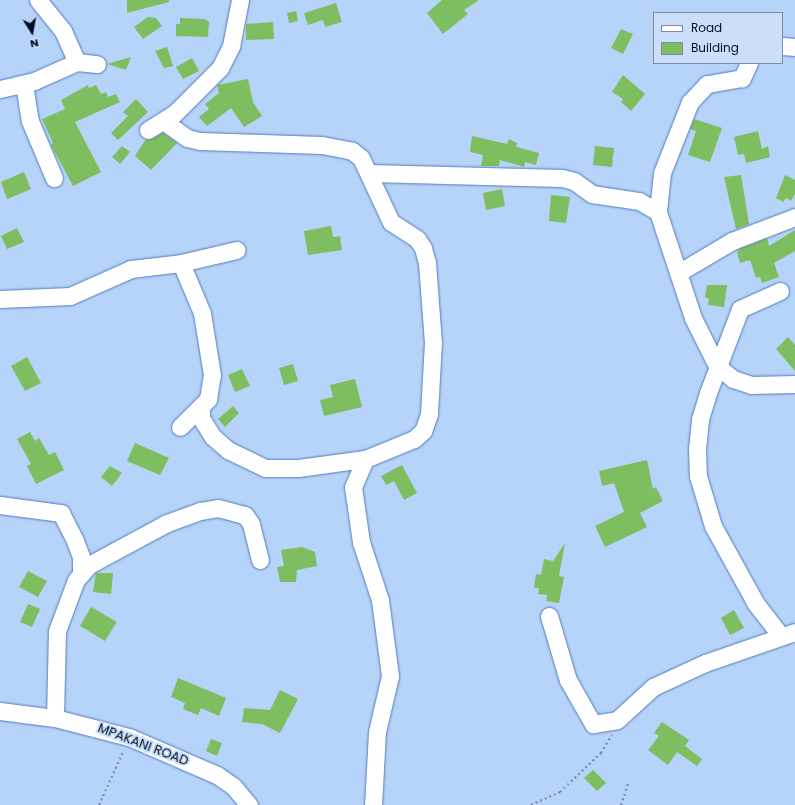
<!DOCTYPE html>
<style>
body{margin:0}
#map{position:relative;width:795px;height:805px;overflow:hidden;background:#b6d3fa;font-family:Poppins,sans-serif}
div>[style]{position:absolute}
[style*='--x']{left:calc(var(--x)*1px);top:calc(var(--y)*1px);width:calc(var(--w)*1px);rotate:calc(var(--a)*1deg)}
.building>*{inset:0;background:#7fbd61}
.path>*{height:2px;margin-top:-1px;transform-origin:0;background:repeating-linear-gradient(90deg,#758cad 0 2px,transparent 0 5px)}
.roads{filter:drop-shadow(0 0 1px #527db9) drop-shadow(0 0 1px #527db9)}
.minor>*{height:17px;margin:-8.5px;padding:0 8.5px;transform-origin:8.5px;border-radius:8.5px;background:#fff}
span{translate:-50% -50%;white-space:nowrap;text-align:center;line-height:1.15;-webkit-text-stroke:4px #ccdffa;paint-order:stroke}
.street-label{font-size:13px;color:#010e24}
.legend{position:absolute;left:653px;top:12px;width:130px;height:52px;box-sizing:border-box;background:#ccdffa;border:1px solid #7b8ba4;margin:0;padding:5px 7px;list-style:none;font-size:12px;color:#010e24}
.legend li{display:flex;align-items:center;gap:8px;height:20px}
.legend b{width:20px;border:1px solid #7b8ba4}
.north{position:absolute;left:12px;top:12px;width:40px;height:40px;-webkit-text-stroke:3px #ccdffa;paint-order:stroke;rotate:169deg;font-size:11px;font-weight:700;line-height:16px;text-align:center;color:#010e24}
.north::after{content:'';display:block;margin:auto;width:14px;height:18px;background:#010e24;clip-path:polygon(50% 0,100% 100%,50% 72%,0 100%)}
</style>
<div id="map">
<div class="building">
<div style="clip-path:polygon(127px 0,169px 0,169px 2px,127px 13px)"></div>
<div style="clip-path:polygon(442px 0,479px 0,464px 10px,468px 14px,443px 34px,427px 13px)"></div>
<div style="clip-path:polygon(336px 3px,342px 22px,325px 27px,323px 20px,308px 25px,304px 13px)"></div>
<div style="clip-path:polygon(296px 11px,298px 21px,289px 23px,287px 13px)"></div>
<div style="clip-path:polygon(148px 17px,156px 18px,162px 26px,143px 39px,134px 27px)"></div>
<div style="clip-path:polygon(180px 18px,205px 19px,209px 22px,208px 37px,176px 36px,176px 24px,180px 24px)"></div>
<div style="clip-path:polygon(273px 22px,274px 39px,246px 40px,246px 24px)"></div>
<div style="clip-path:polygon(621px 29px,633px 34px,623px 54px,611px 48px)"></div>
<div style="clip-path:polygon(167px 47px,173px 66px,164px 68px,155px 51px)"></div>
<div style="clip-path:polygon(131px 57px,126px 70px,107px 64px)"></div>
<div style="clip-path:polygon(192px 58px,199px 71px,183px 79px,176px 67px)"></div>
<div style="clip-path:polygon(623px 75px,645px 94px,631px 111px,621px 102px,623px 99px,612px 92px)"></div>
<div style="clip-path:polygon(248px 79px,253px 102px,262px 116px,244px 127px,231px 108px,207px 126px,199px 117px,209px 109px,205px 104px,219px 93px,217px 85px)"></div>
<div style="clip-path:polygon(88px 85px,89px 88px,96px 85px,101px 94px,106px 92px,108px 97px,116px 94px,120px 102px,75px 122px,101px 172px,73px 186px,51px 145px,53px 143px,42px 119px,65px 109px,61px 100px)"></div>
<div style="clip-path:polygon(136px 99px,148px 112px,118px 140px,111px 133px,128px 116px,123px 112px)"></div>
<div style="clip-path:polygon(694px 119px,722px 128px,710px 162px,688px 155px,696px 131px,690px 129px)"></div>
<div style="clip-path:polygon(758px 131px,762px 149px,768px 146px,770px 157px,746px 163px,744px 154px,738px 155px,734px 137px)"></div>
<div style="clip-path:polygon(163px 133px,177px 143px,151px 170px,135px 156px,146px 139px)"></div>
<div style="clip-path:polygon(472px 136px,507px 144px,509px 139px,517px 143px,516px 147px,539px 153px,536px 165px,525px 162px,524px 167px,500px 160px,499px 166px,481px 166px,483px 155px,470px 152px)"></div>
<div style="clip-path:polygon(122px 146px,130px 152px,120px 164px,112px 157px)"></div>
<div style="clip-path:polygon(595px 146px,614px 148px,612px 167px,593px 165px)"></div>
<div style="clip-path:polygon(24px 172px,31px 189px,7px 199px,1px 182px)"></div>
<div style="clip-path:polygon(741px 175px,749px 224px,736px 229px,724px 177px)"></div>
<div style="clip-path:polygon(785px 175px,795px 180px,795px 194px,791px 201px,786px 198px,783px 202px,776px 198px)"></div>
<div style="clip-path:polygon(502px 189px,505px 206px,486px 210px,483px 193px)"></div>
<div style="clip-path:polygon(551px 195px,570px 197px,566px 223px,549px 221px)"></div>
<div style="clip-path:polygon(331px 226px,333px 237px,340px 236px,342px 250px,308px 255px,304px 231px)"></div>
<div style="clip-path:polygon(17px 228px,24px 242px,7px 249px,1px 236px)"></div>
<div style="clip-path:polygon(795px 230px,795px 251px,774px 263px,779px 277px,762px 283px,760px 277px,756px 278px,750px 260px,740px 263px,737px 252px,741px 248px,767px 238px,769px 246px)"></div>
<div style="clip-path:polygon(707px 285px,727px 285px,724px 307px,708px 305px,709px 299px,705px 297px)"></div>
<div style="clip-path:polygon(788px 337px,795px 345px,795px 371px,776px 349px)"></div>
<div style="clip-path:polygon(27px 357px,41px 383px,25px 391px,11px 366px)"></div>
<div style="clip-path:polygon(293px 364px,298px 381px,284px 385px,279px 368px)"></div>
<div style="clip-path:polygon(242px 369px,250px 386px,235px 392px,228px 375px)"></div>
<div style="clip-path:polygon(355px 379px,362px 407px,324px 416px,320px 400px,333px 397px,330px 385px)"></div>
<div style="clip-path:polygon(233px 406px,239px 413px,225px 427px,218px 419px)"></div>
<div style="clip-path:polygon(30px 432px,35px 441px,39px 438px,49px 455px,55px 452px,64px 470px,36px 484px,27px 466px,31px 464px,17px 439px)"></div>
<div style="clip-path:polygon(135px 443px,169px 458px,160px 475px,127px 461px)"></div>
<div style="clip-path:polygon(647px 460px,653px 489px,656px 487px,663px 501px,640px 513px,647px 527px,605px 547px,595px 526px,624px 512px,614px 483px,602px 486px,599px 471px)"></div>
<div style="clip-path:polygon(402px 465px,417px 493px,404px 500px,394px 481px,386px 485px,381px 476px)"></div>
<div style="clip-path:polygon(110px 466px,122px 473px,112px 486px,101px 477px)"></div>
<div style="clip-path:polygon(565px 543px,559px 576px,564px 577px,559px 603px,546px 601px,547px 595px,538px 594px,539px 588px,534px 588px,536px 574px,541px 575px,544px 559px,553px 561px)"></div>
<div style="clip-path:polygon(302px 547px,315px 552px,317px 566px,297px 570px,296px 582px,280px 582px,277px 567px,284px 566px,281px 550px)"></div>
<div style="clip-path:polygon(28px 571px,47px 581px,38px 597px,19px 587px)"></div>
<div style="clip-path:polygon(96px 573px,113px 573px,111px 594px,93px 592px)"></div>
<div style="clip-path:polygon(28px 604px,40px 609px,32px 627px,20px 622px)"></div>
<div style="clip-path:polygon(91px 607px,117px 622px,105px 641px,80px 626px)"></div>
<div style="clip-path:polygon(734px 610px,744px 628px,730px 635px,721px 618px)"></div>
<div style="clip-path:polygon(178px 678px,226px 698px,219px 716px,201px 708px,198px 715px,183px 709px,185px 703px,171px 697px)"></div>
<div style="clip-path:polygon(280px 690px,298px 699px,280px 733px,262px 724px,242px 722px,244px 708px,270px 710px)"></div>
<div style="clip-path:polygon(662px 722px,689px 740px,685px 746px,702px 759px,697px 766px,677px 752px,668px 765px,648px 750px,659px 736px,654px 733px)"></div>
<div style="clip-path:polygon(211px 739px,222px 743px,217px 756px,206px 751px)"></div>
<div style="clip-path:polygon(593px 770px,606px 783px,597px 791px,584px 778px)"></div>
</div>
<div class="path">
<div style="--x:99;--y:805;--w:60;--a:-65.6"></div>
<div style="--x:531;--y:805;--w:32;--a:-24"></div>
<div style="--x:560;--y:792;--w:57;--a:-43.6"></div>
<div style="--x:601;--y:753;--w:21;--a:-59"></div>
<div style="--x:621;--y:805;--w:25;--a:-72"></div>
</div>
<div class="roads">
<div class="minor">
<div style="--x:38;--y:0;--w:40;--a:51"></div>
<div style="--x:63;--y:31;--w:34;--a:66"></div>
<div style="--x:782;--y:46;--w:13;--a:4"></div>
<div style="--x:749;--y:63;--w:17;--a:115"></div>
<div style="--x:742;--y:78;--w:36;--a:170"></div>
<div style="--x:707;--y:84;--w:25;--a:133"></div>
<div style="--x:690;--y:102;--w:76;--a:111.5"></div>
<div style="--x:662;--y:173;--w:39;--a:96"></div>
<div style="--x:658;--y:212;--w:112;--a:71.7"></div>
<div style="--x:693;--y:318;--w:54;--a:63.4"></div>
<div style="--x:717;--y:366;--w:21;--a:39"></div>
<div style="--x:733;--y:379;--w:19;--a:18"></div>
<div style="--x:751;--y:385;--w:44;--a:-1.3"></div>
<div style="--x:24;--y:84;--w:37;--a:81"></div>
<div style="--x:30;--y:121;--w:62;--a:67.2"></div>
<div style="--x:0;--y:89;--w:35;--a:-13"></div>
<div style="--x:34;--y:81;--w:47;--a:-23.8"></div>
<div style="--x:77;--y:62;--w:20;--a:6"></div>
<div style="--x:165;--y:122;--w:27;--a:36"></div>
<div style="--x:187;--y:138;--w:13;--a:13"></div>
<div style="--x:200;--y:141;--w:122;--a:1.9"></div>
<div style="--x:322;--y:145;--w:31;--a:11"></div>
<div style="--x:352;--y:151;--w:11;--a:38"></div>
<div style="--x:361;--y:158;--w:71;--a:64.9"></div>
<div style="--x:391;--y:222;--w:31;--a:33"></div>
<div style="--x:417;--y:239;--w:11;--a:56"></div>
<div style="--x:423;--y:248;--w:16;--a:75"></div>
<div style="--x:427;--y:263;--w:79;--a:85.7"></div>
<div style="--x:433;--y:342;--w:72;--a:93.2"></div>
<div style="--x:429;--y:414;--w:18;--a:109"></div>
<div style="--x:423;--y:431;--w:12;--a:138"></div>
<div style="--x:414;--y:439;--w:53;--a:157.8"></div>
<div style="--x:365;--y:459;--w:30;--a:113"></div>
<div style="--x:353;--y:487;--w:56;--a:81.7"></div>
<div style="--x:361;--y:542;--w:61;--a:71.9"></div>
<div style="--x:380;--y:600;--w:77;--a:82.5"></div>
<div style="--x:390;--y:676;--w:57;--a:103.1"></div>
<div style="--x:377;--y:732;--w:73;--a:93.1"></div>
<div style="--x:148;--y:130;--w:31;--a:-32"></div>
<div style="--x:174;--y:114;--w:65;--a:-45"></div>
<div style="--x:220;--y:68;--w:25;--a:-63"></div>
<div style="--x:231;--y:46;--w:47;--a:-78.9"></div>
<div style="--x:369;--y:173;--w:193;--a:1.5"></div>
<div style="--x:562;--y:178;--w:12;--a:14"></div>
<div style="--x:574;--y:181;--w:22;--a:36"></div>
<div style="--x:592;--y:194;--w:48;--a:8.5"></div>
<div style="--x:639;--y:201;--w:22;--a:30"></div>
<div style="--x:678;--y:273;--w:63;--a:-30.7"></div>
<div style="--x:732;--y:241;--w:67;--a:-20.9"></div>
<div style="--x:780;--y:291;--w:44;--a:155.8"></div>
<div style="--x:740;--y:309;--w:90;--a:110.9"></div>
<div style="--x:708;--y:393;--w:28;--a:107"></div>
<div style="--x:700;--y:420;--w:29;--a:96"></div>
<div style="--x:697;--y:449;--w:27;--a:88"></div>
<div style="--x:698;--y:476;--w:52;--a:73.3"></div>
<div style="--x:713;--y:526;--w:89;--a:61.1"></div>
<div style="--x:756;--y:604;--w:41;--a:52"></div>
<div style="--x:0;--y:299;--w:70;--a:-2.5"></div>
<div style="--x:70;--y:296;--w:67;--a:-23.9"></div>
<div style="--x:131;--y:269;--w:50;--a:-6.8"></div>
<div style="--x:181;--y:263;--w:57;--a:-13.1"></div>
<div style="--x:201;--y:407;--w:11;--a:90"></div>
<div style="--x:201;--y:418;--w:22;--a:58"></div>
<div style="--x:213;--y:437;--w:20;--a:41"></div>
<div style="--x:228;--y:450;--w:41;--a:25.9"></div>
<div style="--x:265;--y:468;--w:33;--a:0"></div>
<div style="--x:298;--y:468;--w:68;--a:-7.7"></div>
<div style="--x:180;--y:427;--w:40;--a:-45"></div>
<div style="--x:208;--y:399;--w:24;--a:-81"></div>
<div style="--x:212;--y:375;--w:63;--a:-99.2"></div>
<div style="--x:202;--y:313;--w:54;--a:-112.8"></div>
<div style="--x:0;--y:505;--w:62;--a:7.5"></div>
<div style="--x:61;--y:513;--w:31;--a:63"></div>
<div style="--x:75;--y:541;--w:17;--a:69"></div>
<div style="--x:81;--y:557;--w:15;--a:90"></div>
<div style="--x:549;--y:616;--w:67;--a:73.5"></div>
<div style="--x:568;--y:680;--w:51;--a:60.4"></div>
<div style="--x:593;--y:724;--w:24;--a:-9"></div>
<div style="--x:617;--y:720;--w:49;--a:-42.5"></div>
<div style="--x:653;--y:687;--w:57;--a:-24.8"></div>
<div style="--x:705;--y:663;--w:95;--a:-19"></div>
<div style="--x:0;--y:711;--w:55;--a:7.3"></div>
<div style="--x:55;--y:718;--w:76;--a:14.4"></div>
<div style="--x:129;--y:737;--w:96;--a:23.4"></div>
<div style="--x:217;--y:775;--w:19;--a:35"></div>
<div style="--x:233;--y:786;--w:25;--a:50"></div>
<div style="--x:55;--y:718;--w:87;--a:-88.7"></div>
<div style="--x:57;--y:631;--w:54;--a:-69.6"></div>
<div style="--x:76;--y:580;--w:20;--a:-49"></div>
<div style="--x:89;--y:565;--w:89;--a:-28.3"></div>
<div style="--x:167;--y:523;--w:35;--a:-20"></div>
<div style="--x:200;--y:511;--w:18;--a:-9"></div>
<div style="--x:218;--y:508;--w:28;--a:15"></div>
<div style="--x:245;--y:515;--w:11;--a:56"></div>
<div style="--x:251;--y:524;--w:37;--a:76"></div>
</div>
</div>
<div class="street-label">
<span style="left:143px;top:745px;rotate:21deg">MPAKANI ROAD</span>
</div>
<ul class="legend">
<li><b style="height:5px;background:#fff"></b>Road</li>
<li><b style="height:11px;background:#7fbd61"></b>Building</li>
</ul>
<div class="north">N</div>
</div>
